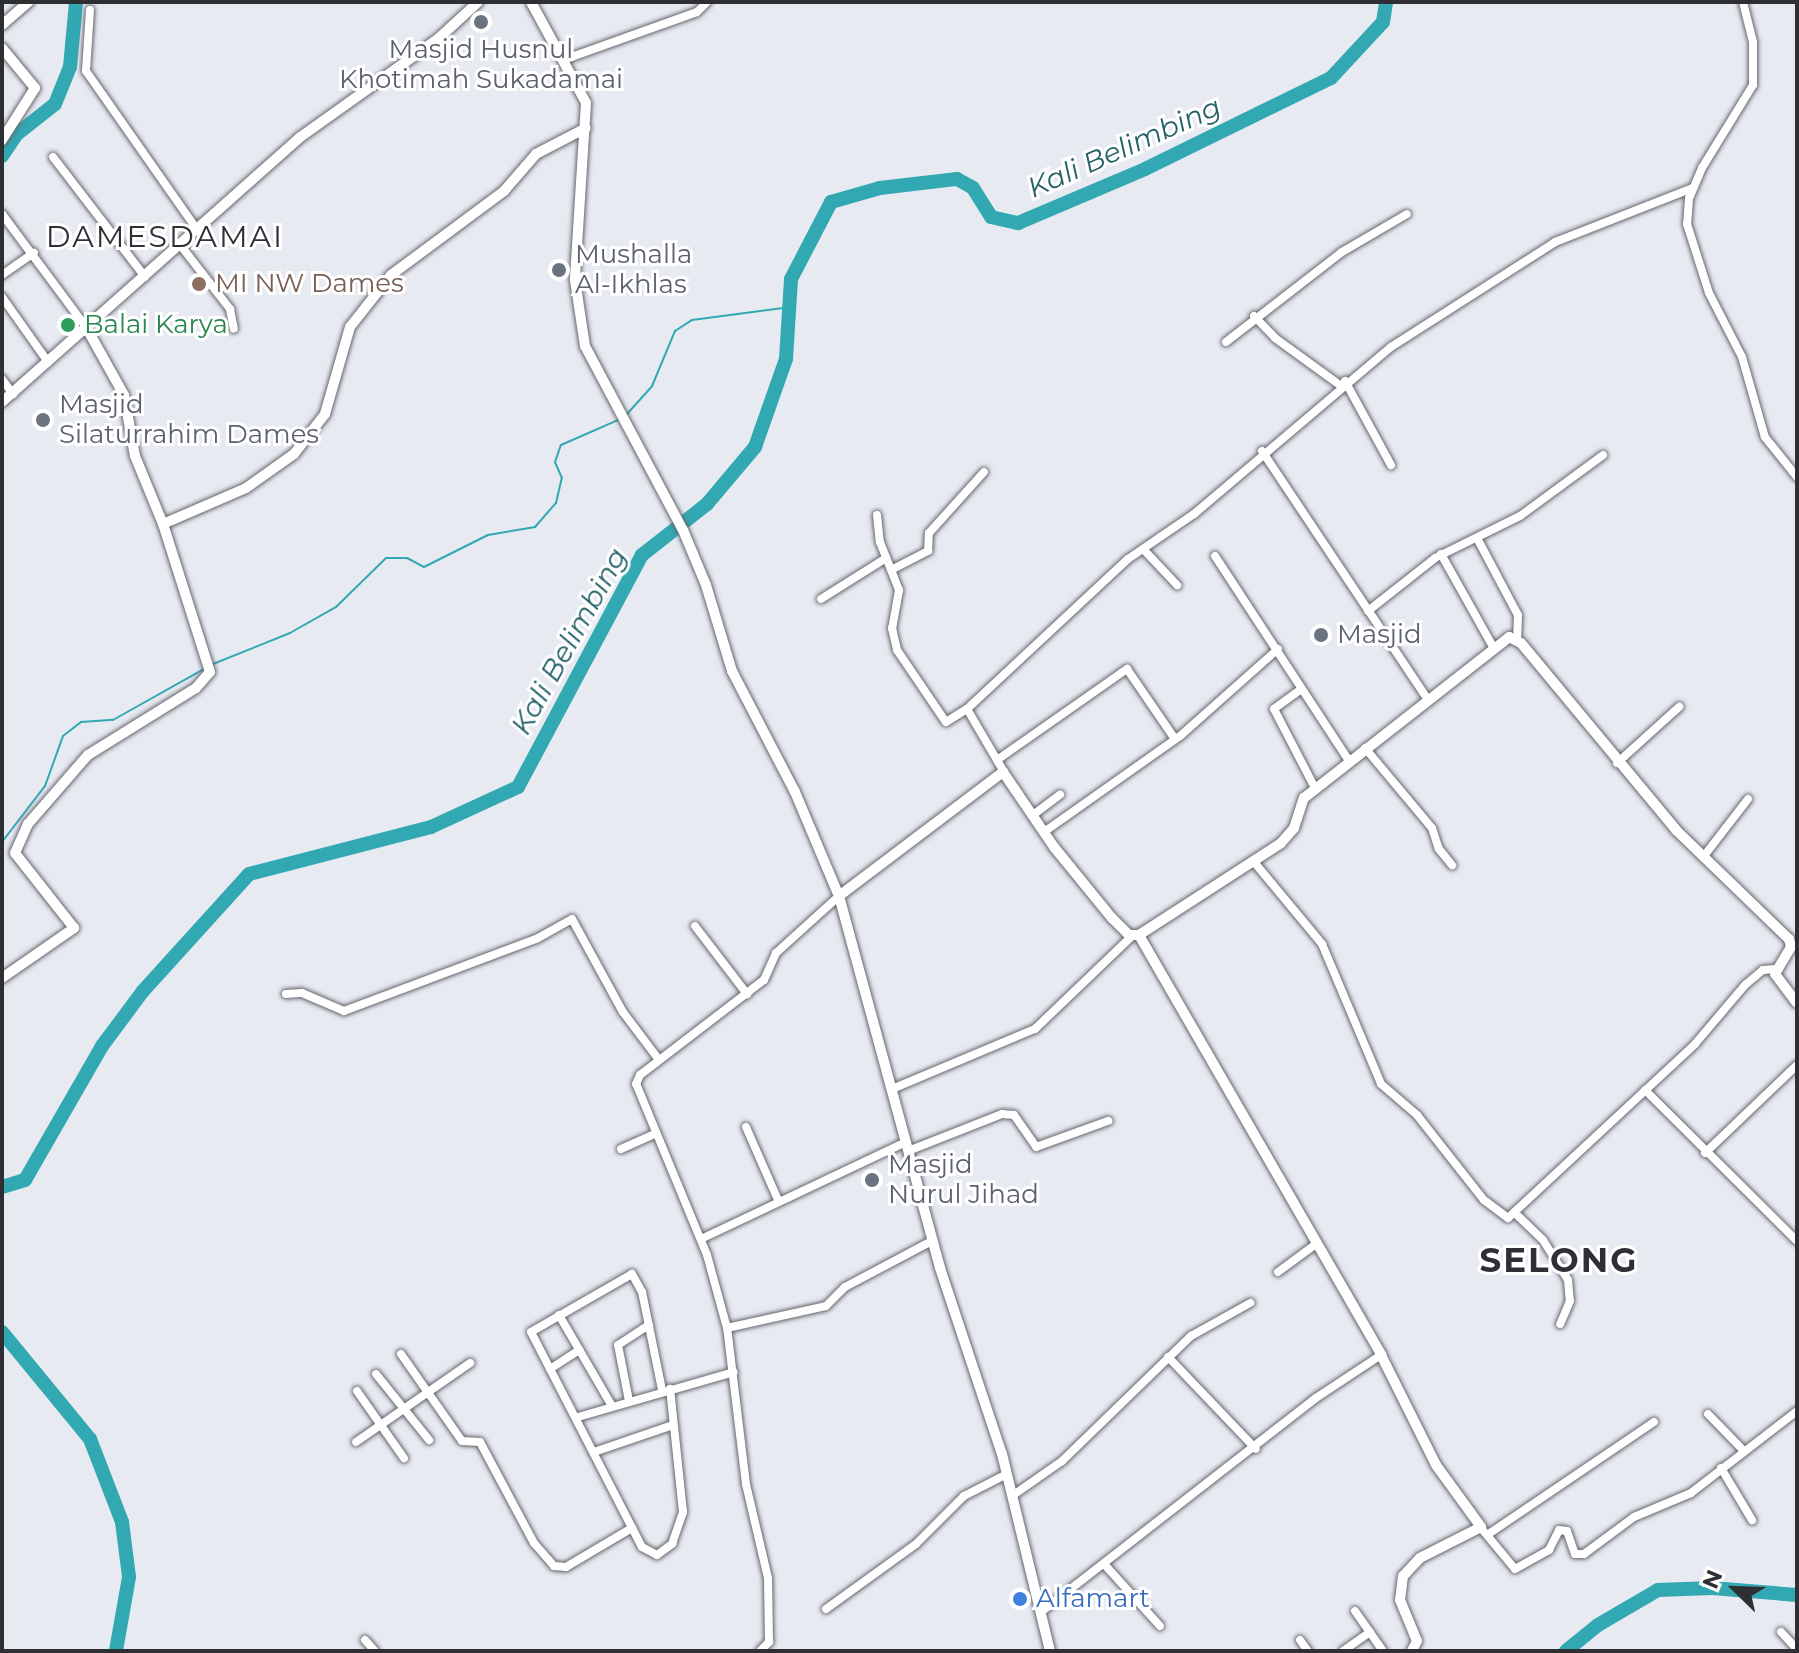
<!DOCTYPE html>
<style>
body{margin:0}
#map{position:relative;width:1799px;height:1653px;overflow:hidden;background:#e8eaf2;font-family:Montserrat,sans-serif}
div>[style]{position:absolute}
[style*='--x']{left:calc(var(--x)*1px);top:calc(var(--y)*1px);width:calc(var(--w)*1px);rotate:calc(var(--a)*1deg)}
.stream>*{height:2px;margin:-1px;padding:0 1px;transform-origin:1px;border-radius:1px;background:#32a8b3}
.river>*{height:14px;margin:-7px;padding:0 7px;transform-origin:7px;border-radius:7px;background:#32a8b3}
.roads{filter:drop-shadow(0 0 2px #65676e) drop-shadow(0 0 2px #65676e)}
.minor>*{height:8px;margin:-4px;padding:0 4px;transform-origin:4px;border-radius:4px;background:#fff}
.tertiary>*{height:10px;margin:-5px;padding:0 5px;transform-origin:5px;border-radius:5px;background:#fff}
.dots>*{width:22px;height:22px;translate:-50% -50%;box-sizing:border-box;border:4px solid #fff;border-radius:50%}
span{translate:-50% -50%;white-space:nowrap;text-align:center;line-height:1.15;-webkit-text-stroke:6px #fff;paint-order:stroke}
.worship-label{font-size:26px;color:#5b616d}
.left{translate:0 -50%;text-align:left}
.education-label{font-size:26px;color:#785e54}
.leisure-label{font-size:26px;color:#27864d}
.shop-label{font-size:26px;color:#366cbe}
.water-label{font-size:28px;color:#236067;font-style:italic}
.quarter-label{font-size:30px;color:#2f3036;letter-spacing:2px}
.district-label{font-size:34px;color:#2f3036;font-weight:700;letter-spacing:2px}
.frame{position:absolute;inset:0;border:4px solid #2e2f32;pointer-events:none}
.north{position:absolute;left:1695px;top:1549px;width:80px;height:80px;-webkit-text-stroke:6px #fff;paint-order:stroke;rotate:293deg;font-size:22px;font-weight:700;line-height:32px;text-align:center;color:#2e2f32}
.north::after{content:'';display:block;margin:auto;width:28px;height:36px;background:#2e2f32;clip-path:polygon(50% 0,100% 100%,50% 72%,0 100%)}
</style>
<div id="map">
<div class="stream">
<div style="--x:627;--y:414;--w:38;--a:-48"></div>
<div style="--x:652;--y:386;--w:60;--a:-67.3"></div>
<div style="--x:675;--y:331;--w:20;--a:-33"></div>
<div style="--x:692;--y:320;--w:100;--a:-7.5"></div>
<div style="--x:213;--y:664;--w:83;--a:-21.9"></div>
<div style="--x:290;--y:633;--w:53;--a:-29.5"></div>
<div style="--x:336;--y:607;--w:70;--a:-44.4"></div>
<div style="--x:386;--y:558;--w:21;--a:0"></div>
<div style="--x:407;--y:558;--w:19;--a:28"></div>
<div style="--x:424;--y:567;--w:72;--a:-26.6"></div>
<div style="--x:488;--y:535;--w:48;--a:-9.7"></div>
<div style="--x:535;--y:527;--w:32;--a:-49"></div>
<div style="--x:556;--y:503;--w:26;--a:-77"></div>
<div style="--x:562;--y:478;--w:17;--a:-114"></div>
<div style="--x:555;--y:462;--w:18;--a:-71"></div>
<div style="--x:561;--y:445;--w:62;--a:-23.7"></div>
<div style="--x:2;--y:842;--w:71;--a:-52.5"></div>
<div style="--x:45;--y:786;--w:53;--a:-70.2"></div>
<div style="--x:63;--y:736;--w:23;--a:-38"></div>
<div style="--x:81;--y:722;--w:32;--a:-4"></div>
<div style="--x:113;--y:720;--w:104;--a:-29.3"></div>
</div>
<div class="river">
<div style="--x:2;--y:156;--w:27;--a:-56"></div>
<div style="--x:17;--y:134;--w:48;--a:-38.3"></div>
<div style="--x:55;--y:104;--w:40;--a:-68"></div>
<div style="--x:70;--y:67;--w:65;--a:-84.7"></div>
<div style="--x:2;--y:1187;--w:24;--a:-17"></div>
<div style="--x:25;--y:1180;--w:155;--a:-60.1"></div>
<div style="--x:102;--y:1046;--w:69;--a:-53.3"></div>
<div style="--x:143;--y:991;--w:158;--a:-47.8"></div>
<div style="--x:249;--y:874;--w:188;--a:-14.5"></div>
<div style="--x:431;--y:827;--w:96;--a:-24.7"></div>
<div style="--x:518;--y:787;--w:263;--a:-61.9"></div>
<div style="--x:642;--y:555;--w:83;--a:-38.1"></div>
<div style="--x:707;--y:504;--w:75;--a:-49.9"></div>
<div style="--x:755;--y:447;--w:93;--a:-70.6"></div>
<div style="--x:786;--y:359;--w:80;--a:-86.4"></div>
<div style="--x:791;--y:279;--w:87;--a:-62.5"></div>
<div style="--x:831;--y:202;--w:51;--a:-15.9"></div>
<div style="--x:880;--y:188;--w:78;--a:-6.7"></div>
<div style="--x:957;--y:179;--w:18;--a:29"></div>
<div style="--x:973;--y:188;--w:34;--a:58"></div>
<div style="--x:991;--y:217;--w:28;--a:13"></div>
<div style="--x:1018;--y:223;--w:138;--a:-23"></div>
<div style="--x:1145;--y:169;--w:207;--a:-26.1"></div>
<div style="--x:1331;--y:78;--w:76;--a:-47.1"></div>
<div style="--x:1383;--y:22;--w:20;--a:-81"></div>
<div style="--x:2;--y:1332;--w:139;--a:50.6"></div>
<div style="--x:90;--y:1439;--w:89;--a:68.9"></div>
<div style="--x:122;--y:1522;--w:55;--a:82.7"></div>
<div style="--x:129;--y:1577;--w:75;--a:100"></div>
<div style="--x:1566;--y:1651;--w:41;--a:-39.1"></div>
<div style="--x:1598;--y:1625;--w:69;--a:-30.3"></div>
<div style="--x:1658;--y:1590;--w:54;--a:-2.1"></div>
<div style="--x:1712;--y:1588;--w:85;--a:4.7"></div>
</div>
<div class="roads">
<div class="minor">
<div style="--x:1743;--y:2;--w:41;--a:76"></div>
<div style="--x:1753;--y:42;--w:43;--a:90"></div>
<div style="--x:1753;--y:85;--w:97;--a:121.6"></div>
<div style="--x:1702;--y:168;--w:33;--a:113"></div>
<div style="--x:1689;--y:198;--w:26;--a:94"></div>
<div style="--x:1687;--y:224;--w:72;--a:72.3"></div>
<div style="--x:1709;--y:293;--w:72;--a:62.7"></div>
<div style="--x:1742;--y:357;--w:83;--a:74"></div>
<div style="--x:1765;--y:437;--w:51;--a:51.3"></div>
<div style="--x:90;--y:10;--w:61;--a:93.8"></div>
<div style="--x:86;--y:71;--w:195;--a:55"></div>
<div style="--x:563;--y:60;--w:142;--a:-19.7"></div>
<div style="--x:697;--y:12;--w:14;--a:-45"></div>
<div style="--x:53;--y:157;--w:151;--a:52.5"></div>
<div style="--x:2;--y:214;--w:141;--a:53.4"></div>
<div style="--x:181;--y:246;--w:80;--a:52.1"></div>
<div style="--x:230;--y:309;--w:20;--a:79"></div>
<div style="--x:2;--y:275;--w:39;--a:-35"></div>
<div style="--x:2;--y:297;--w:80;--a:54.7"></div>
<div style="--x:1254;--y:316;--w:30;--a:46"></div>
<div style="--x:1275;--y:338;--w:80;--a:35.9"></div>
<div style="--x:1226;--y:342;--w:147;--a:-37.8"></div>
<div style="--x:1342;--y:252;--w:75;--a:-30.3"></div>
<div style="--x:2;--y:379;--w:19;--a:54"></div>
<div style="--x:1345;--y:381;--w:96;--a:61.3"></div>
<div style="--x:1262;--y:451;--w:297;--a:56.3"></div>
<div style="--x:877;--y:515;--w:27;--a:84"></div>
<div style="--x:880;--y:542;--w:52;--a:68.4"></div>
<div style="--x:899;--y:590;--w:39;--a:100"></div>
<div style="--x:892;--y:628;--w:23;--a:77"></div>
<div style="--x:897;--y:650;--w:87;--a:55.8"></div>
<div style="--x:946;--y:722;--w:25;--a:-32"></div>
<div style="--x:1477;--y:538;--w:87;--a:62"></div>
<div style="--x:1518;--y:615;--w:25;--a:92"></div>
<div style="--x:1143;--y:549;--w:50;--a:46.6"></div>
<div style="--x:1441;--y:554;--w:104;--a:60.7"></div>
<div style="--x:1215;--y:556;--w:245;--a:56.8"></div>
<div style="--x:891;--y:570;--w:42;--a:-27.2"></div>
<div style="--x:928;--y:551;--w:18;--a:-87"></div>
<div style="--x:929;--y:533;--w:82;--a:-48"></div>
<div style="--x:821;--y:599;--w:77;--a:-32.2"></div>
<div style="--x:1368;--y:611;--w:85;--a:-38.3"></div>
<div style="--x:1435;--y:558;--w:95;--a:-26.3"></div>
<div style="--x:1520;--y:516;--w:103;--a:-36.3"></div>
<div style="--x:1300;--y:690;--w:32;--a:144"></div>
<div style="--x:1274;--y:709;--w:89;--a:62.6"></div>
<div style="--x:1365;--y:748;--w:104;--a:50.1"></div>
<div style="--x:1432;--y:828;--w:22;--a:72"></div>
<div style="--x:1439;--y:849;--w:21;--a:51"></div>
<div style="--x:997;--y:760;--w:159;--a:-35"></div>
<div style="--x:1127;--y:669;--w:85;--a:55.6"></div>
<div style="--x:1617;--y:763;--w:84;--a:-42.1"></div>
<div style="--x:1004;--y:772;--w:73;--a:-120.4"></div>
<div style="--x:967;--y:709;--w:220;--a:-43"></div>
<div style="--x:1128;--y:559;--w:80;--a:-34.3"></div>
<div style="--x:1194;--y:514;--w:258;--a:-40.3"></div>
<div style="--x:1391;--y:347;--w:195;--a:-32.6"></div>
<div style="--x:1555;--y:242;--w:148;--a:-21.4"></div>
<div style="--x:1033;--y:815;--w:34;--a:-37"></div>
<div style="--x:1044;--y:832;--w:166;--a:-35.2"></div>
<div style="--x:1180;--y:736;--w:131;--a:-41.6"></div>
<div style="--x:1704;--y:856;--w:72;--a:-52.3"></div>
<div style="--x:1254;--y:862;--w:107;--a:50.3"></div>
<div style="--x:1322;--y:944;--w:152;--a:67.1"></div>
<div style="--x:1381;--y:1084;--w:48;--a:40.7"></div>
<div style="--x:1417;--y:1115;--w:108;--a:51.8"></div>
<div style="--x:1484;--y:1200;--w:30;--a:37"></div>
<div style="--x:1508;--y:1218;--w:255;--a:-42.9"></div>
<div style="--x:1695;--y:1044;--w:77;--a:-49.7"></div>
<div style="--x:1745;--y:985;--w:23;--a:-40"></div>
<div style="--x:1763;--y:970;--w:13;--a:-4"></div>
<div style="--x:695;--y:926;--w:86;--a:52.6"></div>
<div style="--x:286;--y:994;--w:16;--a:-4"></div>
<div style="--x:302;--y:993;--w:46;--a:23.2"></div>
<div style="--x:344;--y:1011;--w:207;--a:-20.6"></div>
<div style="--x:538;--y:938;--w:39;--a:-29"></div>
<div style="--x:572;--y:919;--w:106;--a:61.3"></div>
<div style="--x:623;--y:1012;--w:60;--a:53.1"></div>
<div style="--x:892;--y:1089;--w:155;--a:-22.8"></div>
<div style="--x:1035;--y:1029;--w:134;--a:-43.8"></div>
<div style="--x:1645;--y:1090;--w:214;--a:44.8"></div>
<div style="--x:746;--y:1127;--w:80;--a:66.3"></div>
<div style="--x:621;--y:1149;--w:37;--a:-24"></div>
<div style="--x:908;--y:1151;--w:101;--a:-21.5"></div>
<div style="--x:1002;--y:1114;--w:12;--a:5"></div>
<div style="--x:1014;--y:1115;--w:39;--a:55"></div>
<div style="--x:1036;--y:1147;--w:77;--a:-19.9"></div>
<div style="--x:1705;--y:1153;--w:127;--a:-43.7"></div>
<div style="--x:1516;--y:1214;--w:37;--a:44"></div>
<div style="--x:1543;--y:1240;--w:47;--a:58"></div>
<div style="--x:1568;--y:1280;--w:21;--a:85"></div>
<div style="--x:1570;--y:1301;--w:25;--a:113"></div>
<div style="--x:701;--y:1239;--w:227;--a:-25.3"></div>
<div style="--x:1278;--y:1272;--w:47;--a:-36.4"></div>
<div style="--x:559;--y:1315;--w:105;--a:59.8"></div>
<div style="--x:727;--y:1328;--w:101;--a:-12.5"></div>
<div style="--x:826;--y:1306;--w:27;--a:-45"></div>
<div style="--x:845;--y:1287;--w:98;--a:-27.9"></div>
<div style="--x:401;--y:1354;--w:106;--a:55"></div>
<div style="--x:462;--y:1441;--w:18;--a:3"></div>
<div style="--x:480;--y:1442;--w:115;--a:61.9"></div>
<div style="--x:534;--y:1543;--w:30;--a:49"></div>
<div style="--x:554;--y:1566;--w:12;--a:5"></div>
<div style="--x:566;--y:1567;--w:77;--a:-30.6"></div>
<div style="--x:1168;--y:1357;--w:127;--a:46.3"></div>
<div style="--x:550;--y:1369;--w:35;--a:-33"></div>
<div style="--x:376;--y:1374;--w:85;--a:51.2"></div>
<div style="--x:662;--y:1390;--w:100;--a:-101.5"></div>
<div style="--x:642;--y:1292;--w:21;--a:-119"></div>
<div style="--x:632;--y:1274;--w:116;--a:150.1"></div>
<div style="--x:531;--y:1332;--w:242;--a:62.7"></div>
<div style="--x:642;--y:1547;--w:17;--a:28"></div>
<div style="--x:657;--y:1555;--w:19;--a:-36"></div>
<div style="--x:672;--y:1544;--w:34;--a:-71"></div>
<div style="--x:683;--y:1512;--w:124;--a:-96"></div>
<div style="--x:357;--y:1391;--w:82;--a:55"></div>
<div style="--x:629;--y:1401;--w:57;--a:-101.1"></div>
<div style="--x:618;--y:1345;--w:37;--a:-33"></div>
<div style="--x:1708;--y:1414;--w:52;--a:45.8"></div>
<div style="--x:578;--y:1417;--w:162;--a:-16.1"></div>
<div style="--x:356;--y:1442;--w:139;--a:-34.7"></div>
<div style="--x:594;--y:1452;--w:83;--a:-18.9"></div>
<div style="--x:1721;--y:1468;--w:61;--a:59.2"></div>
<div style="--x:1012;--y:1496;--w:61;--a:-35"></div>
<div style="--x:1062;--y:1461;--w:180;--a:-44.1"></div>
<div style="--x:1191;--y:1336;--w:68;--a:-29.2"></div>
<div style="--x:1481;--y:1528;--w:53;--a:50.3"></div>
<div style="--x:1515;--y:1569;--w:39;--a:-29"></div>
<div style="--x:1549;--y:1550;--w:22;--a:-63"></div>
<div style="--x:1559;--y:1530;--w:8;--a:7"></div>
<div style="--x:1567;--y:1531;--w:24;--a:71"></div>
<div style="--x:1575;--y:1554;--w:9;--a:0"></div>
<div style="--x:1584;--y:1554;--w:62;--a:-36.5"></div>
<div style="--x:1634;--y:1517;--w:62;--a:-22.8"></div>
<div style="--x:1691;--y:1493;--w:134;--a:-37.7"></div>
<div style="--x:1490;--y:1533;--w:198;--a:-34.1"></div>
<div style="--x:1105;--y:1565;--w:82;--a:48"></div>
<div style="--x:826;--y:1609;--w:111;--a:-35.8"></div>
<div style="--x:916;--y:1544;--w:68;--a:-45"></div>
<div style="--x:964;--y:1496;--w:48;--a:-27.1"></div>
<div style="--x:1355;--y:1611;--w:49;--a:55"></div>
<div style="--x:1041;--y:1612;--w:348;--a:-37.9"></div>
<div style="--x:1316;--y:1398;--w:78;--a:-33.5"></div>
<div style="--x:1781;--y:1632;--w:23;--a:47"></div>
<div style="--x:365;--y:1640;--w:15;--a:48"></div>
<div style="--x:1300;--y:1640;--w:14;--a:54"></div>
<div style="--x:760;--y:1651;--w:13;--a:-45"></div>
<div style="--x:769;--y:1642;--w:64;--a:-90.9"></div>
<div style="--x:768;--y:1578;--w:97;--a:-103.2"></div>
<div style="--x:746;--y:1484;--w:157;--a:-96.9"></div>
<div style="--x:727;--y:1328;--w:76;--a:-105.3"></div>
<div style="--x:707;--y:1255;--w:185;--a:-112.5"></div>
<div style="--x:636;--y:1084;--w:10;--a:-66"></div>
<div style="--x:640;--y:1075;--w:156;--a:-37.5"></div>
<div style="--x:764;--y:980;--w:30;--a:-66"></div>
<div style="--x:776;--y:953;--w:85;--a:-42.1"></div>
<div style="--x:1343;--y:1651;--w:33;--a:-35"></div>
</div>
<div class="tertiary">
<div style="--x:531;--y:2;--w:115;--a:61.4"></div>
<div style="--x:586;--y:103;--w:177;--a:93.6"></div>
<div style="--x:575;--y:280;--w:67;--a:81.4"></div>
<div style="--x:585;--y:346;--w:208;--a:62"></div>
<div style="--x:683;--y:530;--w:60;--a:67.3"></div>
<div style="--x:706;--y:585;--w:90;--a:73.2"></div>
<div style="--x:732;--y:671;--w:136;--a:62.5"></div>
<div style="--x:795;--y:792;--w:113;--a:67.1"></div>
<div style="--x:839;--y:896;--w:385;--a:74.8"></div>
<div style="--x:940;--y:1268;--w:196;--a:71.6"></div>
<div style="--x:1002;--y:1454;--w:203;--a:76.3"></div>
<div style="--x:2;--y:25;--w:35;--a:-41"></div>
<div style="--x:2;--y:48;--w:52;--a:50.5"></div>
<div style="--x:35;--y:88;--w:62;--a:122.4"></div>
<div style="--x:86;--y:327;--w:78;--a:60.8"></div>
<div style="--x:124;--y:395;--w:62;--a:79.8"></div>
<div style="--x:135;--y:456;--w:74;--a:67.6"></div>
<div style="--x:2;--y:402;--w:397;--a:-41.6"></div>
<div style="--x:299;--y:138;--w:172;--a:-35.5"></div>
<div style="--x:439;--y:38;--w:53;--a:-42.7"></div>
<div style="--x:839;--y:896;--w:206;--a:-37.1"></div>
<div style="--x:1003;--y:772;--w:91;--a:55.8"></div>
<div style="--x:1054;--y:847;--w:92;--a:50.8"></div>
<div style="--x:1112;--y:918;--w:24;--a:45"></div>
<div style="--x:1129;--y:935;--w:10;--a:0"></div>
<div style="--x:1139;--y:935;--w:169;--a:-32.9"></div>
<div style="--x:1281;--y:843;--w:20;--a:-49"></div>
<div style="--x:1294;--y:828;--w:32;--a:-72"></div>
<div style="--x:1304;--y:798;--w:261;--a:-38.1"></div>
<div style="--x:1509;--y:637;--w:13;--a:27"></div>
<div style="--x:1521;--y:643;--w:243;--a:50.3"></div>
<div style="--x:1676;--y:830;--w:157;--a:44"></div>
<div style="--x:1789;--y:939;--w:8;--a:76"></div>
<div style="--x:1791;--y:947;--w:31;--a:121"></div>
<div style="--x:1775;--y:974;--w:36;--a:53"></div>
<div style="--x:1139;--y:935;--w:485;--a:60"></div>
<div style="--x:1381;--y:1355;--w:123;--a:63.4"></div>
<div style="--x:1436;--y:1465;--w:77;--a:54"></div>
<div style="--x:1481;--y:1527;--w:68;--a:153.1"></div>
<div style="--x:1420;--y:1558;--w:25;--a:133"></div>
<div style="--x:1403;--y:1576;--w:24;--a:97"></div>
<div style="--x:1400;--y:1600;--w:44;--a:67.5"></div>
<div style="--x:1417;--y:1641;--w:11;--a:117"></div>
<div style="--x:2;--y:978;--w:88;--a:-34.8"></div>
<div style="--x:74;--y:928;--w:95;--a:-128.2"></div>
<div style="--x:15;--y:853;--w:32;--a:-66"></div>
<div style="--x:28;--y:824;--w:91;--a:-49"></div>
<div style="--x:88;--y:755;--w:127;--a:-31.8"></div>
<div style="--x:196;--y:688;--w:21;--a:-49"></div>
<div style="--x:210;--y:672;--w:155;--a:-107.6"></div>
<div style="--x:163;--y:524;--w:90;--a:-23.4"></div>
<div style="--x:246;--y:488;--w:59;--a:-35.3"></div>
<div style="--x:294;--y:454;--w:51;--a:-52.2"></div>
<div style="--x:325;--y:414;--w:91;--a:-74"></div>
<div style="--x:350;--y:327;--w:66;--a:-51.7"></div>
<div style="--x:391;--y:275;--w:141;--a:-36.6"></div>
<div style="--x:504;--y:191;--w:49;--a:-49.1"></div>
<div style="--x:536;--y:154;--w:56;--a:-27.5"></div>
</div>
</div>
<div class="dots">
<div style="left:481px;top:22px;background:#6b7280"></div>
<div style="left:559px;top:270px;background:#6b7280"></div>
<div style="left:199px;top:284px;background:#8d6e63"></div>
<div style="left:68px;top:325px;background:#2e9e5b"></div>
<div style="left:43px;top:420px;background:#6b7280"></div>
<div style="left:1321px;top:635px;background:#6b7280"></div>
<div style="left:872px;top:1180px;background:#6b7280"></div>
<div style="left:1020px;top:1599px;background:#3f7fe0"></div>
</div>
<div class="worship-label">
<span style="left:481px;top:65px">Masjid Husnul<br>Khotimah Sukadamai</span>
<span class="left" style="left:575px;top:270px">Mushalla<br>Al-Ikhlas</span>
<span class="left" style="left:59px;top:420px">Masjid<br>Silaturrahim Dames</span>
<span class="left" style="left:1337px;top:635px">Masjid</span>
<span class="left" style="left:888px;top:1180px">Masjid<br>Nurul Jihad</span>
</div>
<div class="education-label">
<span class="left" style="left:215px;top:284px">MI NW Dames</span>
</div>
<div class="leisure-label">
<span class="left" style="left:84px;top:325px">Balai Karya</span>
</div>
<div class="shop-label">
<span class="left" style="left:1036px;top:1599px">Alfamart</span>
</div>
<div class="water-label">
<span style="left:1124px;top:147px;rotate:-24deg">Kali Belimbing</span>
<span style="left:569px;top:641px;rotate:-61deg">Kali Belimbing</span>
</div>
<div class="quarter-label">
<span style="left:165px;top:237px">DAMESDAMAI</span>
</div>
<div class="district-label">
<span style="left:1559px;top:1261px">SELONG</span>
</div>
<div class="frame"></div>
<div class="north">N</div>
</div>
